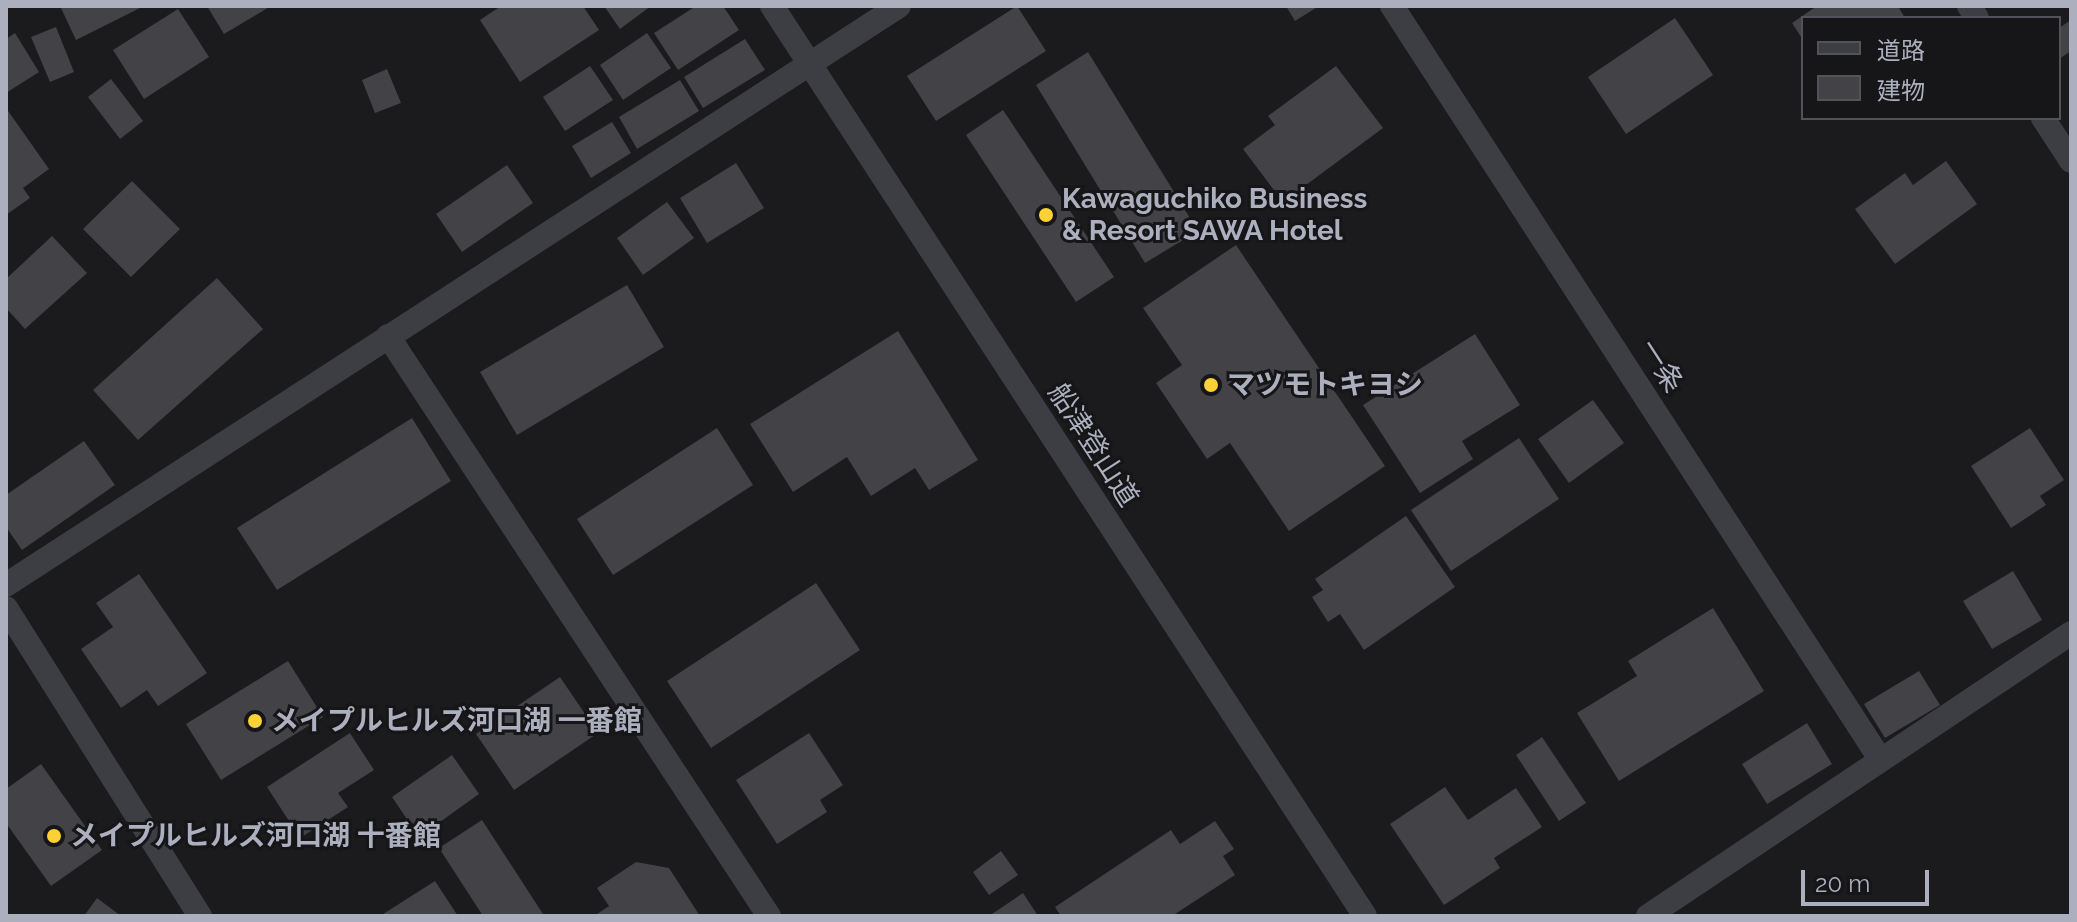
<!DOCTYPE html>
<meta charset="utf-8">
<style>
body{margin:0}
#map{position:relative;width:2077px;height:922px;overflow:hidden;background:#1b1a1d;font-family:Raleway,"Noto Sans JP",sans-serif}
div>[style]{position:absolute}
[style*='--x']{left:calc(var(--x)*1px);top:calc(var(--y)*1px);width:calc(var(--w)*1px);rotate:calc(var(--a)*1deg)}
.building>*{inset:0;background:#424247}
.minor>*{height:24px;margin:-12px;padding:0 12px;transform-origin:12px;border-radius:12px;background:#3d3d44}
.dots>*{width:22px;height:22px;translate:-50% -50%;box-sizing:border-box;border:4px solid #161518;border-radius:50%}
span{translate:-50% -50%;white-space:nowrap;text-align:center;line-height:1.15;-webkit-text-stroke:6px #161518;paint-order:stroke}
.poi-label{font-size:28px;color:#acafbd;font-weight:700}
.left{translate:0 -50%;text-align:left}
.street-label{font-size:28px;color:#acafbd}
.frame{position:absolute;inset:0;border:8px solid #acafbd;pointer-events:none}
.legend{position:absolute;left:1801px;top:16px;width:260px;height:104px;box-sizing:border-box;background:#161518;border:2px solid #52535a;margin:0;padding:10px 14px;list-style:none;font-size:24px;color:#acafbd}
.legend li{display:flex;align-items:center;gap:16px;height:40px}
.legend b{width:40px;border:2px solid #52535a}
.scale{position:absolute;left:1801px;top:870px;width:128px;height:36px;box-sizing:border-box;border:4px solid #acafbd;border-top:0;padding-left:10px;font-size:24px;line-height:28px;white-space:nowrap;color:#acafbd;-webkit-text-stroke:6px #161518;paint-order:stroke}
</style>
<div id="map">
<div class="building">
<div style="clip-path:polygon(60px 6px,144px 6px,76px 40px)"></div>
<div style="clip-path:polygon(207px 6px,271px 6px,224px 34px)"></div>
<div style="clip-path:polygon(501px 6px,583px 6px,599px 30px,520px 82px,480px 20px)"></div>
<div style="clip-path:polygon(604px 6px,651px 6px,620px 29px)"></div>
<div style="clip-path:polygon(696px 6px,723px 6px,739px 30px,678px 70px,654px 33px)"></div>
<div style="clip-path:polygon(1017px 6px,1046px 51px,936px 121px,907px 76px)"></div>
<div style="clip-path:polygon(1286px 6px,1319px 6px,1295px 21px)"></div>
<div style="clip-path:polygon(1817px 6px,1898px 6px,1905px 18px,1803px 18px,1803px 40px,1792px 23px)"></div>
<div style="clip-path:polygon(178px 9px,209px 57px,144px 99px,113px 50px)"></div>
<div style="clip-path:polygon(1675px 18px,1713px 75px,1626px 134px,1588px 77px)"></div>
<div style="clip-path:polygon(2071px 20px,2071px 51px,2059px 59px,2059px 28px)"></div>
<div style="clip-path:polygon(56px 27px,74px 72px,50px 82px,31px 37px)"></div>
<div style="clip-path:polygon(15px 33px,39px 72px,6px 93px,6px 39px)"></div>
<div style="clip-path:polygon(647px 33px,671px 68px,623px 100px,600px 65px)"></div>
<div style="clip-path:polygon(745px 39px,765px 70px,703px 108px,684px 77px)"></div>
<div style="clip-path:polygon(1088px 52px,1198px 231px,1145px 263px,1036px 85px)"></div>
<div style="clip-path:polygon(590px 66px,613px 100px,565px 131px,543px 97px)"></div>
<div style="clip-path:polygon(1336px 66px,1383px 128px,1283px 202px,1243px 149px,1275px 125px,1268px 116px)"></div>
<div style="clip-path:polygon(387px 69px,401px 103px,375px 113px,362px 80px)"></div>
<div style="clip-path:polygon(111px 79px,143px 121px,120px 139px,88px 97px)"></div>
<div style="clip-path:polygon(680px 80px,699px 111px,637px 149px,619px 117px)"></div>
<div style="clip-path:polygon(6px 108px,49px 169px,23px 188px,30px 198px,6px 215px)"></div>
<div style="clip-path:polygon(1003px 110px,1114px 277px,1076px 302px,966px 135px)"></div>
<div style="clip-path:polygon(612px 122px,631px 153px,591px 178px,572px 146px)"></div>
<div style="clip-path:polygon(1946px 161px,1977px 204px,1895px 264px,1855px 209px,1905px 173px,1913px 185px)"></div>
<div style="clip-path:polygon(736px 163px,764px 208px,707px 243px,680px 198px)"></div>
<div style="clip-path:polygon(507px 165px,533px 203px,462px 252px,436px 214px)"></div>
<div style="clip-path:polygon(132px 181px,180px 229px,131px 277px,83px 229px)"></div>
<div style="clip-path:polygon(667px 202px,694px 238px,643px 275px,617px 238px)"></div>
<div style="clip-path:polygon(52px 236px,87px 273px,25px 329px,6px 308px,6px 279px)"></div>
<div style="clip-path:polygon(1236px 245px,1385px 466px,1289px 531px,1230px 443px,1207px 459px,1156px 383px,1182px 365px,1143px 308px)"></div>
<div style="clip-path:polygon(217px 278px,263px 329px,138px 440px,93px 390px)"></div>
<div style="clip-path:polygon(627px 285px,664px 347px,517px 435px,480px 372px)"></div>
<div style="clip-path:polygon(898px 331px,978px 460px,929px 490px,915px 468px,871px 496px,847px 457px,793px 492px,750px 424px)"></div>
<div style="clip-path:polygon(1475px 334px,1520px 405px,1462px 441px,1473px 459px,1420px 493px,1363px 405px)"></div>
<div style="clip-path:polygon(1593px 400px,1624px 443px,1569px 483px,1538px 439px)"></div>
<div style="clip-path:polygon(412px 418px,451px 481px,277px 590px,237px 528px)"></div>
<div style="clip-path:polygon(717px 428px,753px 485px,613px 575px,577px 519px)"></div>
<div style="clip-path:polygon(2030px 428px,2064px 480px,2040px 496px,2046px 505px,2011px 528px,1971px 466px)"></div>
<div style="clip-path:polygon(1519px 438px,1559px 499px,1451px 571px,1411px 510px)"></div>
<div style="clip-path:polygon(84px 441px,115px 485px,22px 550px,6px 527px,6px 495px)"></div>
<div style="clip-path:polygon(1406px 516px,1455px 587px,1364px 650px,1340px 614px,1328px 622px,1312px 597px,1323px 590px,1315px 579px)"></div>
<div style="clip-path:polygon(2013px 571px,2042px 620px,1992px 649px,1963px 601px)"></div>
<div style="clip-path:polygon(139px 574px,207px 673px,158px 706px,147px 690px,121px 708px,81px 649px,113px 627px,96px 603px)"></div>
<div style="clip-path:polygon(816px 583px,860px 650px,711px 748px,667px 681px)"></div>
<div style="clip-path:polygon(1713px 608px,1764px 691px,1619px 781px,1577px 713px,1637px 676px,1628px 661px)"></div>
<div style="clip-path:polygon(288px 661px,323px 717px,221px 780px,186px 724px)"></div>
<div style="clip-path:polygon(1919px 671px,1940px 705px,1885px 738px,1864px 704px)"></div>
<div style="clip-path:polygon(560px 677px,598px 733px,514px 790px,476px 734px)"></div>
<div style="clip-path:polygon(1807px 723px,1832px 764px,1767px 804px,1742px 764px)"></div>
<div style="clip-path:polygon(350px 733px,374px 770px,338px 793px,348px 807px,300px 838px,267px 787px)"></div>
<div style="clip-path:polygon(809px 733px,843px 785px,820px 800px,827px 812px,777px 844px,736px 780px)"></div>
<div style="clip-path:polygon(1542px 737px,1586px 803px,1559px 821px,1516px 755px)"></div>
<div style="clip-path:polygon(452px 755px,479px 794px,419px 837px,392px 797px)"></div>
<div style="clip-path:polygon(41px 764px,102px 850px,51px 886px,6px 823px,6px 789px)"></div>
<div style="clip-path:polygon(1445px 787px,1468px 820px,1516px 788px,1542px 827px,1494px 858px,1500px 868px,1444px 905px,1390px 824px)"></div>
<div style="clip-path:polygon(482px 820px,543px 914px,540px 916px,483px 916px,439px 848px)"></div>
<div style="clip-path:polygon(1215px 821px,1234px 849px,1223px 856px,1235px 875px,1172px 916px,1061px 916px,1055px 907px,1171px 830px,1180px 844px)"></div>
<div style="clip-path:polygon(1001px 851px,1018px 875px,989px 895px,973px 872px)"></div>
<div style="clip-path:polygon(636px 862px,669px 868px,700px 916px,594px 916px,609px 906px,597px 888px)"></div>
<div style="clip-path:polygon(435px 881px,458px 916px,380px 916px)"></div>
<div style="clip-path:polygon(1023px 893px,1038px 916px,989px 916px)"></div>
<div style="clip-path:polygon(97px 898px,121px 916px,84px 916px)"></div>
</div>
<div class="minor">
<div style="--x:772;--y:6;--w:1086;--a:56.91"></div>
<div style="--x:1392;--y:6;--w:897;--a:57.05"></div>
<div style="--x:1969;--y:6;--w:14;--a:56"></div>
<div style="--x:2043;--y:118;--w:51;--a:56.9"></div>
<div style="--x:388;--y:336;--w:694;--a:56.7"></div>
<div style="--x:6;--y:585;--w:1064;--a:-32.96"></div>
<div style="--x:6;--y:608;--w:364;--a:57.8"></div>
<div style="--x:1648;--y:916;--w:509;--a:-33.78"></div>
</div>
<div class="dots">
<div style="left:1046px;top:215px;background:#fcd134"></div>
<div style="left:1211px;top:385px;background:#fcd134"></div>
<div style="left:255px;top:721px;background:#fcd134"></div>
<div style="left:54px;top:836px;background:#fcd134"></div>
</div>
<div class="poi-label">
<span class="left" style="left:1062px;top:215px">Kawaguchiko Business<br>&amp; Resort SAWA Hotel</span>
<span class="left" style="left:1227px;top:385px">マツモトキヨシ</span>
<span class="left" style="left:271px;top:721px">メイプルヒルズ河口湖 一番館</span>
<span class="left" style="left:70px;top:836px">メイプルヒルズ河口湖 十番館</span>
</div>
<div class="street-label">
<span style="left:1661px;top:366px;rotate:57deg">一条</span>
<span style="left:1093px;top:445px;rotate:57deg">船津登山道</span>
</div>
<div class="frame"></div>
<ul class="legend">
<li><b style="height:10px;background:#3d3d44"></b>道路</li>
<li><b style="height:22px;background:#424247"></b>建物</li>
</ul>
<div class="scale">20 m</div>
</div>
